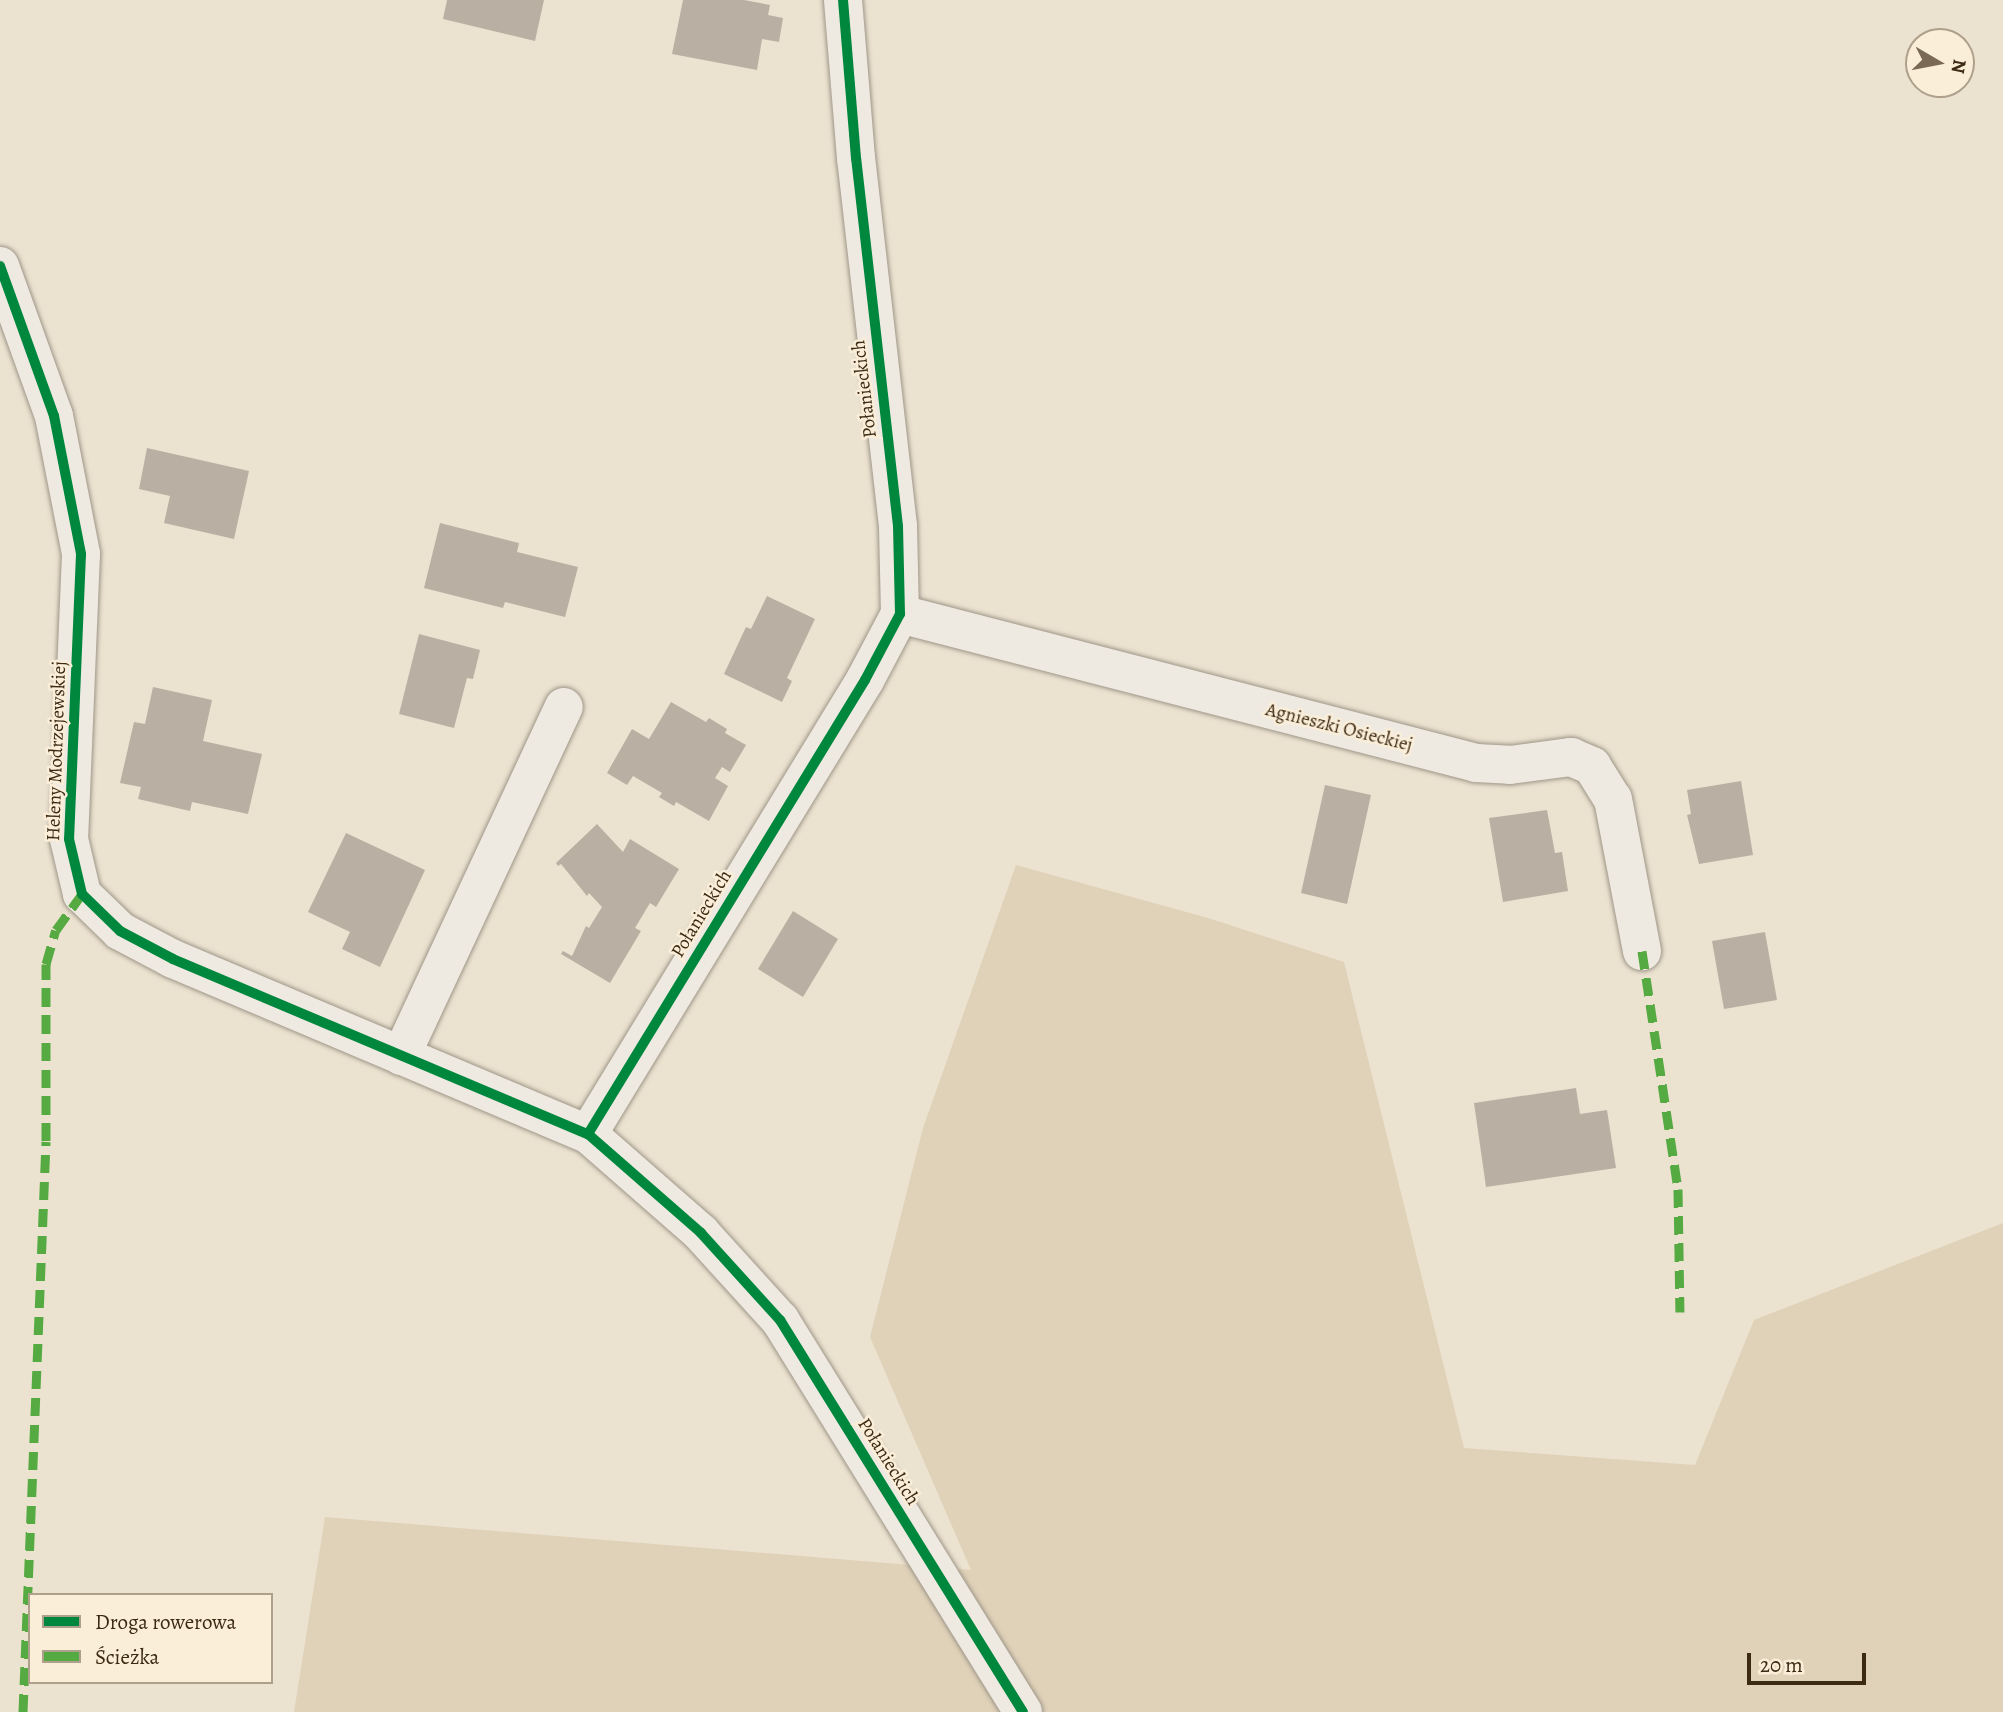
<!DOCTYPE html>
<meta charset="utf-8">
<style>
body{margin:0}
#map{position:relative;width:2003px;height:1712px;overflow:hidden;background:#ece2d0;font-family:Alegreya,serif}
div>[style]{position:absolute}
[style*='--x']{left:calc(var(--x)*1px);top:calc(var(--y)*1px);width:calc(var(--w)*1px);rotate:calc(var(--a)*1deg)}
.green>*{inset:0;background:#e0d2b9}
.building>*{inset:0;background:#b9b0a3}
.roads{filter:drop-shadow(0 0 2px #9e9688) drop-shadow(0 0 2px #9e9688)}
.minor>*{height:38px;margin:-19px;padding:0 19px;transform-origin:19px;border-radius:19px;background:#efeae1}
.quiet>*{height:9px;margin-top:-4.5px;transform-origin:0;background:repeating-linear-gradient(90deg,#55ab42 0 18px,transparent 0 27px)}
.cycleway>*{height:10px;margin:-5px;padding:0 5px;transform-origin:5px;border-radius:5px;background:#00873e}
span{translate:-50% -50%;white-space:nowrap;text-align:center;line-height:1.15;-webkit-text-stroke:5px #faeed9;paint-order:stroke}
.street-label{font-size:19px;color:#3d2a13}
.legend{position:absolute;left:28px;top:1593px;width:245px;height:91px;box-sizing:border-box;background:#faeed9;border:2px solid #aea08a;margin:0;padding:9px 12px;list-style:none;font-size:21px;color:#3d2a13}
.legend li{display:flex;align-items:center;gap:14px;height:35px}
.legend b{width:35px;border:2px solid #aea08a}
.north{position:absolute;left:1905px;top:28px;width:70px;height:70px;box-sizing:border-box;background:#faeed9;border:2px solid #aea08a;border-radius:50%;rotate:100deg;font-size:19px;font-weight:700;line-height:28px;text-align:center;color:#3d2a13}
.north::after{content:'';display:block;margin:auto;width:24px;height:32px;background:#7a6a55;clip-path:polygon(50% 0,100% 100%,50% 72%,0 100%)}
.scale{position:absolute;left:1747px;top:1653px;width:119px;height:32px;box-sizing:border-box;border:4px solid #3d2a13;border-top:0;padding-left:9px;font-size:21px;line-height:24px;white-space:nowrap;color:#3d2a13;-webkit-text-stroke:5px #faeed9;paint-order:stroke}
</style>
<div id="map">
<div class="green">
<div style="clip-path:polygon(1016px 865px,1208px 918px,1344px 962px,1464px 1448px,1695px 1465px,1754px 1320px,2003px 1223px,2003px 1712px,294px 1712px,325px 1517px,971px 1570px,870px 1337px,923px 1128px)"></div>
</div>
<div class="building">
<div style="clip-path:polygon(447px 0,544px 0,535px 41px,443px 19px)"></div>
<div style="clip-path:polygon(683px 0,744px 0,770px 5px,768px 15px,783px 18px,779px 42px,762px 39px,757px 70px,672px 54px)"></div>
<div style="clip-path:polygon(147px 448px,249px 471px,234px 539px,164px 523px,170px 496px,139px 489px)"></div>
<div style="clip-path:polygon(440px 523px,519px 543px,517px 552px,578px 567px,565px 617px,505px 602px,503px 608px,424px 588px)"></div>
<div style="clip-path:polygon(767px 596px,815px 619px,787px 678px,792px 681px,782px 702px,724px 674px,746px 627px,751px 629px)"></div>
<div style="clip-path:polygon(419px 634px,480px 650px,473px 679px,467px 678px,454px 728px,399px 714px)"></div>
<div style="clip-path:polygon(153px 687px,212px 700px,203px 741px,262px 754px,248px 814px,192px 802px,190px 811px,138px 799px,141px 787px,120px 783px,134px 722px,145px 724px)"></div>
<div style="clip-path:polygon(671px 702px,706px 722px,709px 718px,727px 729px,725px 733px,746px 745px,730px 772px,722px 767px,715px 778px,728px 786px,709px 821px,676px 802px,674px 806px,659px 797px,662px 793px,633px 776px,627px 785px,607px 773px,632px 729px,649px 739px)"></div>
<div style="clip-path:polygon(1741px 781px,1753px 855px,1699px 864px,1687px 815px,1691px 814px,1687px 790px)"></div>
<div style="clip-path:polygon(1325px 785px,1371px 795px,1347px 904px,1301px 893px)"></div>
<div style="clip-path:polygon(1547px 810px,1555px 853px,1562px 852px,1568px 891px,1503px 902px,1489px 818px)"></div>
<div style="clip-path:polygon(597px 824px,623px 852px,630px 839px,679px 869px,656px 907px,650px 903px,635px 928px,641px 931px,610px 983px,561px 954px,563px 951px,572px 956px,586px 926px,589px 928px,602px 907px,589px 893px,587px 896px,561px 864px,558px 866px,556px 863px)"></div>
<div style="clip-path:polygon(346px 833px,425px 870px,380px 967px,342px 949px,350px 932px,308px 912px)"></div>
<div style="clip-path:polygon(793px 911px,838px 939px,803px 997px,758px 969px)"></div>
<div style="clip-path:polygon(1765px 932px,1777px 1000px,1724px 1009px,1712px 941px)"></div>
<div style="clip-path:polygon(1576px 1088px,1580px 1114px,1607px 1110px,1616px 1168px,1486px 1187px,1474px 1103px)"></div>
</div>
<div class="roads">
<div class="minor">
<div style="--x:0;--y:266;--w:159;--a:70.2"></div>
<div style="--x:54;--y:416;--w:141;--a:78.9"></div>
<div style="--x:81;--y:554;--w:285;--a:92.4"></div>
<div style="--x:69;--y:839;--w:57;--a:76.7"></div>
<div style="--x:82;--y:894;--w:53;--a:44.2"></div>
<div style="--x:120;--y:931;--w:60;--a:27.8"></div>
<div style="--x:173;--y:959;--w:450;--a:22.9"></div>
<div style="--x:588;--y:1134;--w:150;--a:41.2"></div>
<div style="--x:701;--y:1233;--w:118;--a:47.8"></div>
<div style="--x:780;--y:1320;--w:461;--a:58.2"></div>
<div style="--x:900;--y:614;--w:595;--a:14.5"></div>
<div style="--x:1476;--y:763;--w:34;--a:3"></div>
<div style="--x:1510;--y:765;--w:62;--a:-7.5"></div>
<div style="--x:1571;--y:757;--w:23;--a:23"></div>
<div style="--x:1592;--y:766;--w:39;--a:58"></div>
<div style="--x:1613;--y:799;--w:155;--a:79.2"></div>
<div style="--x:401;--y:1056;--w:385;--a:-65"></div>
<div style="--x:588;--y:1134;--w:532;--a:-58.61"></div>
<div style="--x:865;--y:680;--w:75;--a:-62.1"></div>
<div style="--x:900;--y:614;--w:88;--a:-91.3"></div>
<div style="--x:898;--y:526;--w:370;--a:-96.5"></div>
<div style="--x:856;--y:158;--w:159;--a:-94.7"></div>
</div>
</div>
<div class="quiet">
<div style="--x:1642;--y:951;--w:241;--a:81.4"></div>
<div style="--x:1678;--y:1189;--w:123;--a:89.1"></div>
<div style="--x:23;--y:1712;--w:571;--a:-87.69"></div>
<div style="--x:46;--y:1141;--w:177;--a:-90"></div>
<div style="--x:46;--y:964;--w:35;--a:-74"></div>
<div style="--x:56;--y:930;--w:44;--a:-54.2"></div>
</div>
<div class="cycleway">
<div style="--x:0;--y:266;--w:159;--a:70.2"></div>
<div style="--x:54;--y:416;--w:141;--a:78.9"></div>
<div style="--x:81;--y:554;--w:285;--a:92.4"></div>
<div style="--x:69;--y:839;--w:57;--a:76.7"></div>
<div style="--x:82;--y:894;--w:53;--a:44.2"></div>
<div style="--x:120;--y:931;--w:60;--a:27.8"></div>
<div style="--x:173;--y:959;--w:450;--a:22.9"></div>
<div style="--x:588;--y:1134;--w:150;--a:41.2"></div>
<div style="--x:701;--y:1233;--w:118;--a:47.8"></div>
<div style="--x:780;--y:1320;--w:461;--a:58.2"></div>
<div style="--x:588;--y:1134;--w:532;--a:-58.61"></div>
<div style="--x:865;--y:680;--w:75;--a:-62.1"></div>
<div style="--x:900;--y:614;--w:88;--a:-91.3"></div>
<div style="--x:898;--y:526;--w:370;--a:-96.5"></div>
<div style="--x:856;--y:158;--w:159;--a:-94.7"></div>
</div>
<div class="street-label">
<span style="left:865px;top:389px;rotate:-97deg">Połanieckich</span>
<span style="left:1339px;top:728px;rotate:14deg">Agnieszki Osieckiej</span>
<span style="left:57px;top:751px;rotate:-88deg">Heleny Modrzejewskiej</span>
<span style="left:702px;top:914px;rotate:-59deg">Połanieckich</span>
<span style="left:888px;top:1462px;rotate:58deg">Połanieckich</span>
</div>
<ul class="legend">
<li><b style="height:9px;background:#00873e"></b>Droga rowerowa</li>
<li><b style="height:9px;background:#55ab42"></b>Ścieżka</li>
</ul>
<div class="north">N</div>
<div class="scale">20 m</div>
</div>
